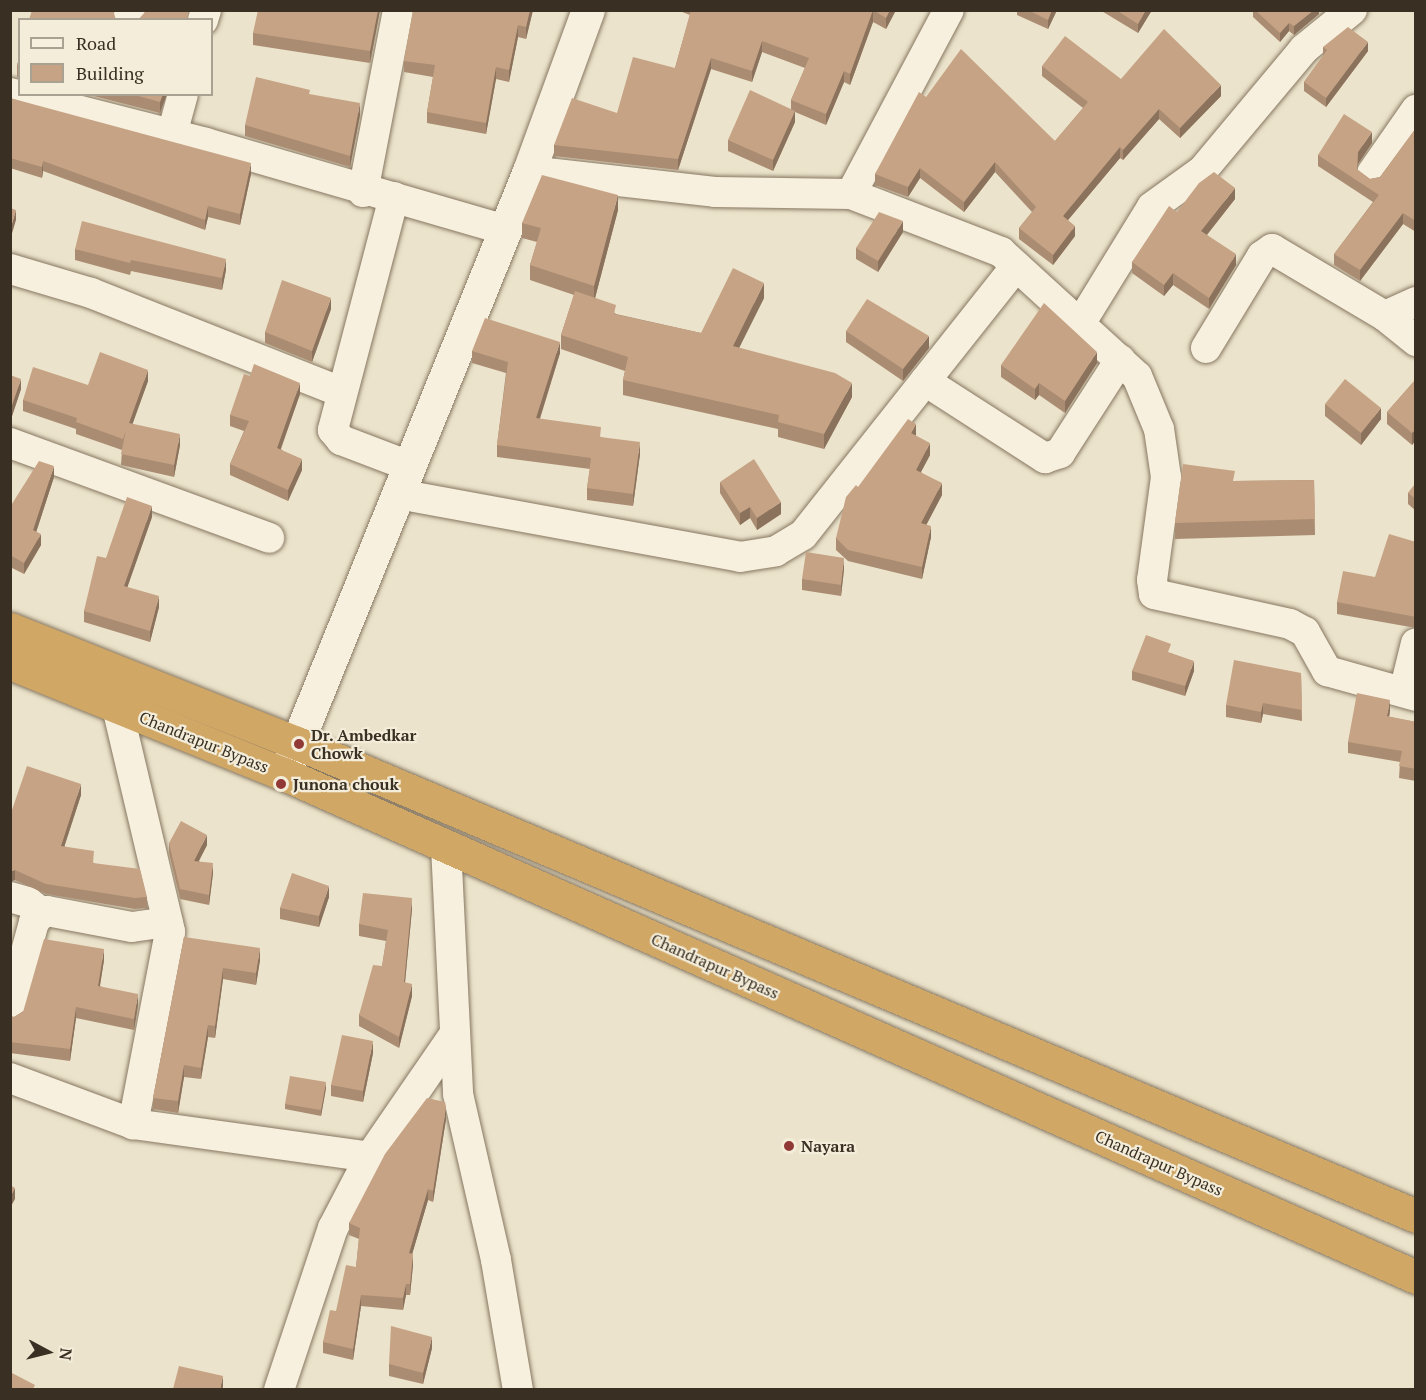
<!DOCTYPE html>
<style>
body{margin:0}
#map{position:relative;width:1426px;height:1400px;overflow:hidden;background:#ebe3cb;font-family:"PT Serif",serif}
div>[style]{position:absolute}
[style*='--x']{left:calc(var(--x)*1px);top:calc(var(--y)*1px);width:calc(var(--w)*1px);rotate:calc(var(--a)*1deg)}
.roads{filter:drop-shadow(0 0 2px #877761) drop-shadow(0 0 2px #877761)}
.street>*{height:30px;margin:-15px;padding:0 15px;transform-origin:15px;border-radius:15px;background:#f7f0de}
.secondary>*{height:33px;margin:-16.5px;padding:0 16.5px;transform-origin:16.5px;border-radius:16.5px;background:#f7f0de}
.highway>*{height:33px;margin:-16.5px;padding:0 16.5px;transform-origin:16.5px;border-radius:16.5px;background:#d1a766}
.wall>*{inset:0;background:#aa8c72}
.shaded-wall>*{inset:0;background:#8b725d}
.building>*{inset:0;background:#c6a385}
.dots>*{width:16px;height:16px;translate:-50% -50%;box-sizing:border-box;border:3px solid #f3edda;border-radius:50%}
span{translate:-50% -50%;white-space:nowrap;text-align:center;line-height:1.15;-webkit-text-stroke:4.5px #f3edda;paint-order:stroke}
.poi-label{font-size:16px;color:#392f23;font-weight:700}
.left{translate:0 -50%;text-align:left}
.street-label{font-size:16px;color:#392f23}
.frame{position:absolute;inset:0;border:12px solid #392f23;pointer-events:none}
.legend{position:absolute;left:18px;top:18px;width:195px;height:78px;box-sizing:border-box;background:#f3edda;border:2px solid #a9a191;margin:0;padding:8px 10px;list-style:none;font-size:18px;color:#392f23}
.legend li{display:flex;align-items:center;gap:12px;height:30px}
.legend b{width:30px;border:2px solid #a9a191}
.north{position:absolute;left:18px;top:1322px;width:60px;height:60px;-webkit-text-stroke:4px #f3edda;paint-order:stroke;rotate:97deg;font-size:16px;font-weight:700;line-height:24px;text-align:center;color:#392f23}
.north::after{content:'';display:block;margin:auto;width:21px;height:27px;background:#392f23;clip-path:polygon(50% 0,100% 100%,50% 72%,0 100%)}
</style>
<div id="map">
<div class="roads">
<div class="street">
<div style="--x:128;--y:20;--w:10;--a:-79"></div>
<div style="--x:203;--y:20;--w:10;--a:-73"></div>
<div style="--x:10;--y:93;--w:202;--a:14.3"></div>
<div style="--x:206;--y:143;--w:311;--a:16.2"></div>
<div style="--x:172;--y:134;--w:41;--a:-74.6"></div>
<div style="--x:529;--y:171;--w:187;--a:6.4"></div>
<div style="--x:715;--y:192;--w:136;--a:0.8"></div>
<div style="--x:851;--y:194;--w:161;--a:21.1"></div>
<div style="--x:1001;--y:252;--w:184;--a:42.4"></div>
<div style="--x:1137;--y:376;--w:57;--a:67.5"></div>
<div style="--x:1159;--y:429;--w:49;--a:81.7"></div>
<div style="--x:1166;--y:477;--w:104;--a:97.7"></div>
<div style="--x:1152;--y:580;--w:14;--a:82"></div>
<div style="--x:1154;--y:594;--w:139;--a:12.4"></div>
<div style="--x:1290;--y:624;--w:17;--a:28"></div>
<div style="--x:1305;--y:632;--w:45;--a:60.6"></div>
<div style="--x:1327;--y:671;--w:92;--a:15.7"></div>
<div style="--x:1372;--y:173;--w:77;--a:-55.1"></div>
<div style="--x:363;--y:192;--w:185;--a:-79.1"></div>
<div style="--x:851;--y:194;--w:208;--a:-62"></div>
<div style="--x:394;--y:197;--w:241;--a:104.7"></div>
<div style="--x:333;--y:430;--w:13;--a:51"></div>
<div style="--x:341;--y:440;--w:73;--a:20.9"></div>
<div style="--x:10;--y:269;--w:84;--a:16.5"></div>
<div style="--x:91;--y:293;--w:269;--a:21.6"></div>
<div style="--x:1416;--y:302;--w:34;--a:156"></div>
<div style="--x:1385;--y:316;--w:40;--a:39"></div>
<div style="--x:1080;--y:324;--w:137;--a:-58.4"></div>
<div style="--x:1152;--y:207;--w:62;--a:-35.8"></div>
<div style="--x:1202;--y:171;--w:159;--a:-50.1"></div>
<div style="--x:1304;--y:49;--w:62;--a:-39.1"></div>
<div style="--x:1206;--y:348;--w:108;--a:-58.7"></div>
<div style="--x:1262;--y:256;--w:12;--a:-35"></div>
<div style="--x:1272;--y:249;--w:131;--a:30.7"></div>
<div style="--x:925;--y:381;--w:143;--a:32.7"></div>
<div style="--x:1045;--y:458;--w:16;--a:-18"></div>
<div style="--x:1060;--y:453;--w:111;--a:-57.2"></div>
<div style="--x:10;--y:443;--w:276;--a:20.1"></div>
<div style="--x:398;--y:494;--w:348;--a:10.4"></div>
<div style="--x:740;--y:557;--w:36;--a:-9"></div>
<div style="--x:776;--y:551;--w:31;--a:-31"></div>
<div style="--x:803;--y:535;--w:343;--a:-51.6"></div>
<div style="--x:1404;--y:692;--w:50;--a:-76.2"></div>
<div style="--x:117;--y:707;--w:231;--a:76.7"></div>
<div style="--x:170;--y:932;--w:196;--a:100.9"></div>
<div style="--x:446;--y:846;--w:248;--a:87.2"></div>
<div style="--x:458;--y:1094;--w:170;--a:77.1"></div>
<div style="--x:496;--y:1260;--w:132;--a:80.4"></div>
<div style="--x:10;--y:897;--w:19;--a:16"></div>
<div style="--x:28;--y:902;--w:18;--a:38"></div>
<div style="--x:10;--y:1011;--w:92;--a:-74.9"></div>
<div style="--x:34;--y:922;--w:12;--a:-48"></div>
<div style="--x:42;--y:913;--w:5;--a:-22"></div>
<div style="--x:47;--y:911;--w:86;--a:10.7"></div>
<div style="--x:132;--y:927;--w:36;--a:-8"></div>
<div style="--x:10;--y:1078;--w:131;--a:20.5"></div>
<div style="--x:133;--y:1124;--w:239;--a:7.9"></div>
<div style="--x:279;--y:1390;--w:171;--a:-71.6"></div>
<div style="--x:333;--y:1228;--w:80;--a:-62.5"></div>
<div style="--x:370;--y:1157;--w:148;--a:-55.5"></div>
</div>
<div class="secondary">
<div style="--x:286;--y:770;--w:646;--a:-67.92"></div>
<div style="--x:529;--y:171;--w:171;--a:-69.9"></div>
</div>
<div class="highway">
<div style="--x:10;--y:629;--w:309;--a:21.7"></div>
<div style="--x:297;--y:743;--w:1215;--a:22.91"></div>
<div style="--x:10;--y:663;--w:296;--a:22.1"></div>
<div style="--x:284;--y:774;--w:1239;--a:23.96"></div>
</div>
</div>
<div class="wall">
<div style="clip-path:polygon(380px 10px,370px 63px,253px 45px,253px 33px)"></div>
<div style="clip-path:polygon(533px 10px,526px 39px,518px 37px,509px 82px,496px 79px,486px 134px,427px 123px,427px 112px,433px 77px,404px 72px,404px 61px)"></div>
<div style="clip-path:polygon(677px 10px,896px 10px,886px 29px,873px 22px,850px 85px,844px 82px,826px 125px,795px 112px,795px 122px,773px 171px,728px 151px,728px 140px,791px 109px,791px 100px,805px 68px,762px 52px,752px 82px,711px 69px,678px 170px,554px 156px,554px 145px,617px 113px,675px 68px,690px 15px)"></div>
<div style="clip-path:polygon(1017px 10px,1057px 10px,1048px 29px,1017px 15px)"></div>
<div style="clip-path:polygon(1100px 10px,1152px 10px,1138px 33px)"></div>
<div style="clip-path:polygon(1253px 10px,1319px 10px,1319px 14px,1294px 35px,1289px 31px,1280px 42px,1253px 17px)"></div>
<div style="clip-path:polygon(1323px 47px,1368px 51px,1326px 107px,1304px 91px,1304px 82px,1323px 56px)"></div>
<div style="clip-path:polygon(20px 56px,20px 78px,17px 77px,17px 65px)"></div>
<div style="clip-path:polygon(1042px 66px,1221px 96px,1180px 138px,1159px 119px,1123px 160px,1120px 158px,1068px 220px,1075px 236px,1053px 265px,1019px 239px,1019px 228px,1032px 212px,995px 172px,964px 212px,920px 178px,908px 197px,875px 185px,875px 174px,926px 97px,1055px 141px,1083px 108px,1042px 76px)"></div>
<div style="clip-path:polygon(86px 94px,167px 94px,160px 113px)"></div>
<div style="clip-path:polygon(310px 95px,360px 115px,350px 167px,245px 136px,245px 125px)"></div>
<div style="clip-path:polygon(10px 98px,251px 174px,240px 225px,208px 217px,205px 230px,43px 171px,42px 178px,10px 168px)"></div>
<div style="clip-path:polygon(1416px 128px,1416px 232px,1403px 224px,1360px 281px,1334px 265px,1334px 254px,1373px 202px,1318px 166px,1318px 155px,1372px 143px,1358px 164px,1357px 170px,1370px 179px,1380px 177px)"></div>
<div style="clip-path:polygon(1235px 199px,1207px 235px,1236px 265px,1209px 309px,1173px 285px,1164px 296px,1132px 273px,1132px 262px,1177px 212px)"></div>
<div style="clip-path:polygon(618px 210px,595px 298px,616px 314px,701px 333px,764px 298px,739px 348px,852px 397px,824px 449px,778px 437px,778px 429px,623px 395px,623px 380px,625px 371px,561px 349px,561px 335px,574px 295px,530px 280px,530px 265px,537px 242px,522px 238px,522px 223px)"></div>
<div style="clip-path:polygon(903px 232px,878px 272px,856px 259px,856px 248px)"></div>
<div style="clip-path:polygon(75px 249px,226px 270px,222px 290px,131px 271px,130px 275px,75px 260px)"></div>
<div style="clip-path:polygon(331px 309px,312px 362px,265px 343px,265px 332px)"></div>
<div style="clip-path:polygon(846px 331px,929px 348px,903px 381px,846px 342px)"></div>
<div style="clip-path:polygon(472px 351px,560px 353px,540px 419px,601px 437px,640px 454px,633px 506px,587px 500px,587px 488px,590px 469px,497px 457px,497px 445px,506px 373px,472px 363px)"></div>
<div style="clip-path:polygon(1097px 363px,1065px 413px,1039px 395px,1035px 400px,1001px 377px,1001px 365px)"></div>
<div style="clip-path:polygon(10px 375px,21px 389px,12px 416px,10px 415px)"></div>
<div style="clip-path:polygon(1416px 379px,1416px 440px,1412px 445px,1387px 424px,1387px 412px)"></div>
<div style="clip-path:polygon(148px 381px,132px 424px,180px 445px,174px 477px,121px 465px,122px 450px,76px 434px,76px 429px,23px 411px,23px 400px,88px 385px)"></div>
<div style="clip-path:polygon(300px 394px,281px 449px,302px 470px,288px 501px,230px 475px,230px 464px,244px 431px,230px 426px,230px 415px)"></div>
<div style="clip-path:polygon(1325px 404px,1381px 419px,1361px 445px,1325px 416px)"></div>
<div style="clip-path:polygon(916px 436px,930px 455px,921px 472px,942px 495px,926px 525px,931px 537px,922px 579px,848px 561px,836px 550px,836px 538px)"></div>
<div style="clip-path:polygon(54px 477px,36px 532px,41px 545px,24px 574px,10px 567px,10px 507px)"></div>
<div style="clip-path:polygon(1314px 480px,1315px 535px,1175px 539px,1175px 523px,1235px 481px)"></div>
<div style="clip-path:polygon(720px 482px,781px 514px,757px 530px,750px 518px,740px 525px,720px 493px)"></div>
<div style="clip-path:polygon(1416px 483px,1416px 511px,1408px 504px,1408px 493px)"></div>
<div style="clip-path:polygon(152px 517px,127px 587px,159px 607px,150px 642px,84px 622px,84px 611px,106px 558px)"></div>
<div style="clip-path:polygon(1416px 542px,1416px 628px,1337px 614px,1337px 602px,1375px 577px)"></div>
<div style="clip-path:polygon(844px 569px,841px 596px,802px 590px,802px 579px)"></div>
<div style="clip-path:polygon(1171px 653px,1194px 671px,1185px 696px,1132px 680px,1132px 671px)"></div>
<div style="clip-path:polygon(1301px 673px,1302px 721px,1263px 714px,1261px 723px,1226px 717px,1226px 705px)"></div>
<div style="clip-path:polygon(1390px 711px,1389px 717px,1416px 722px,1416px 781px,1399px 778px,1400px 762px,1348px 753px,1348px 742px)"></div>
<div style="clip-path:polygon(81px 795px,64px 846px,94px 863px,147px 897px,147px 908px,135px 909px,46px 894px,15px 880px,12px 810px)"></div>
<div style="clip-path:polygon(169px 843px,207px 845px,199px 861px,213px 873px,209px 905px,180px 899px,169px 853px)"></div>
<div style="clip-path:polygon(329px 897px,319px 927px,280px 919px,280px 908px)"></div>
<div style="clip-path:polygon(412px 909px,405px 982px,412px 996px,399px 1048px,359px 1026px,359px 1015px,382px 966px,386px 941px,359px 936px,359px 924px)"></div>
<div style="clip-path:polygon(184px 937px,260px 960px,256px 985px,223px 979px,215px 1038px,208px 1037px,201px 1079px,184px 1077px,178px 1113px,153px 1109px,153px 1098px)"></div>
<div style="clip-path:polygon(104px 960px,100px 986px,138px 1005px,134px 1030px,76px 1018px,70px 1061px,10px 1053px,10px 1016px,14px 1017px)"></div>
<div style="clip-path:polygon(373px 1053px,363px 1102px,331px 1096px,331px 1085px)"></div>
<div style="clip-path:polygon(326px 1088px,321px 1116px,285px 1109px,285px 1104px)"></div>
<div style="clip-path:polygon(446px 1119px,433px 1202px,428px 1200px,412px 1254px,413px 1265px,410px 1295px,406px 1295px,403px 1310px,361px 1306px,353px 1360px,323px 1353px,323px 1342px,356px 1267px,359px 1239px,349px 1235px,349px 1223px)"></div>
<div style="clip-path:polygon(432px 1348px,423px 1384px,389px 1376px,389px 1364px)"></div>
</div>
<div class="shaded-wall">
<div style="clip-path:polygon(378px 10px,380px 10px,370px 63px,370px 51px)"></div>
<div style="clip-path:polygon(530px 10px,533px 10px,526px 39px,526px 27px)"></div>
<div style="clip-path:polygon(873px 10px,873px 22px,850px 85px,850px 74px)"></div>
<div style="clip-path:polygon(890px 10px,896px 10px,886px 29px,886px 18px)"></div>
<div style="clip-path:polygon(1052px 10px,1057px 10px,1048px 29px,1048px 20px)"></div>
<div style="clip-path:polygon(1146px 10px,1152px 10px,1138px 33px,1138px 24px)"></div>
<div style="clip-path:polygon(1314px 10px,1319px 10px,1319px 14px,1294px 35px,1294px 26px)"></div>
<div style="clip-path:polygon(1289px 23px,1289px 31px,1280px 42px,1280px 33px)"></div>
<div style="clip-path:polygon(518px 25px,518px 37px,509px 82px,509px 70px)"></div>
<div style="clip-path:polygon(762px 41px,762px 52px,752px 82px,752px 71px)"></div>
<div style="clip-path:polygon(1368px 42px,1368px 51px,1326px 107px,1326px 98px)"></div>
<div style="clip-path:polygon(711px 58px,711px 69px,678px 170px,678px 159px)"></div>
<div style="clip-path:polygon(496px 67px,496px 79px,486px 134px,486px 123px)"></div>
<div style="clip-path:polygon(844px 71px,844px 82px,826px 125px,826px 114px)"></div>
<div style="clip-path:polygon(1221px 85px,1221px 96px,1180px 138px,1180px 128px)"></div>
<div style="clip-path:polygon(163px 94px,167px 94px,160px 113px,160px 102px)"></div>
<div style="clip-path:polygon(360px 103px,360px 115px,350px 167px,350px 156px)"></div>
<div style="clip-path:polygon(1159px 109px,1159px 119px,1123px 160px,1123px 150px)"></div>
<div style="clip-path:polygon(795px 111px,795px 122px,773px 171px,773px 160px)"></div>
<div style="clip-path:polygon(1372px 132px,1372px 143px,1358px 164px,1357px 181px,1358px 152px)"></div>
<div style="clip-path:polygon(1120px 147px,1120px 158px,1063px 226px,1063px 216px)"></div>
<div style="clip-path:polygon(43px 161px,43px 171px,42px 178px,42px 167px)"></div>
<div style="clip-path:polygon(995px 162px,995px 172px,964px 212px,964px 202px)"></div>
<div style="clip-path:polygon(251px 163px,251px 174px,240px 225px,240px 214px)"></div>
<div style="clip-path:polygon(920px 168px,920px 178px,908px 197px,908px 187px)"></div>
<div style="clip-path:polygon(1235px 188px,1235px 199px,1201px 242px,1201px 231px)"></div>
<div style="clip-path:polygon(618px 195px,618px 210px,594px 302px,594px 286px)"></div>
<div style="clip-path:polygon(208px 206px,208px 217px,205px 230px,205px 220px)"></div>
<div style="clip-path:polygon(16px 210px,16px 220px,10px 240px,10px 230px)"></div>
<div style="clip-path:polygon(1403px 213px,1403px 224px,1360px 281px,1360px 270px)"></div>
<div style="clip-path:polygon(903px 221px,903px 232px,878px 272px,878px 261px)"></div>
<div style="clip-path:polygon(1075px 226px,1075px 236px,1053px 265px,1053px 255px)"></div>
<div style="clip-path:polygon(1236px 254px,1236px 265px,1209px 309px,1209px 298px)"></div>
<div style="clip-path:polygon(226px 259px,226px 270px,222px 290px,222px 278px)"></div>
<div style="clip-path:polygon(1173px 273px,1173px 285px,1164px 296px,1164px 285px)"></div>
<div style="clip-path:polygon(764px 283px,764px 298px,733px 360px,733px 346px)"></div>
<div style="clip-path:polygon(331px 298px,331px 309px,312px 362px,312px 351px)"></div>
<div style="clip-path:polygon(929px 336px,929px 348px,903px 381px,903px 369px)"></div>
<div style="clip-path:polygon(560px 342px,560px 353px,536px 430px,536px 418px)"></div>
<div style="clip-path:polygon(1097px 352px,1097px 363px,1065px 413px,1065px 401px)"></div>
<div style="clip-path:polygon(148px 370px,148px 381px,129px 434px,129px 423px)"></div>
<div style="clip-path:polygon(21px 379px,21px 389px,12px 416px,12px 405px)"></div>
<div style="clip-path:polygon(300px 383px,300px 394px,277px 459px,277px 448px)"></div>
<div style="clip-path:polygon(852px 383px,852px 397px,824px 449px,824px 434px)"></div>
<div style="clip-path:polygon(1039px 383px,1039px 395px,1035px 400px,1035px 389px)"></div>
<div style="clip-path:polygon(1381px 408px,1381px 419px,1361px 445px,1361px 433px)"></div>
<div style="clip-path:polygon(916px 424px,916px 435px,911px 445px,911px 433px)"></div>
<div style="clip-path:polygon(1416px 429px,1416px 440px,1412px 445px,1412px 433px)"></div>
<div style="clip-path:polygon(180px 434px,180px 445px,174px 477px,174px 465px)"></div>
<div style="clip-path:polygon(640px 442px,640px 454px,633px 506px,633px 494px)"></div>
<div style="clip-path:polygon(930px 443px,930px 455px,916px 481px,916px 470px)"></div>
<div style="clip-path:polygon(302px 459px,302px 470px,288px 501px,288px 490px)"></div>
<div style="clip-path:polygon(54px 466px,54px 477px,33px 542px,33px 530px)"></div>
<div style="clip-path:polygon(942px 483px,942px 495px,921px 535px,921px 523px)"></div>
<div style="clip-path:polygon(781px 502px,781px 514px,757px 530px,757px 518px)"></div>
<div style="clip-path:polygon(152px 506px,152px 517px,124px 597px,124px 586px)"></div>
<div style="clip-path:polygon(750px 507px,750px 518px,740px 525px,740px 513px)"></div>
<div style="clip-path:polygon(931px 526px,931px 537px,922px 579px,922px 567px)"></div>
<div style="clip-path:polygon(41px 534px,41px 545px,24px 574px,24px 563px)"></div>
<div style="clip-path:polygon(844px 558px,844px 569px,841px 596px,841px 585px)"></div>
<div style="clip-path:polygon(159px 596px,159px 607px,150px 642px,150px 631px)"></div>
<div style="clip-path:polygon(1194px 661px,1194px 671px,1185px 696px,1185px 686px)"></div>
<div style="clip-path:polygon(1390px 700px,1390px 711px,1387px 728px,1387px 716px)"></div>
<div style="clip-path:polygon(1263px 703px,1263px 714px,1261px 723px,1261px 712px)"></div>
<div style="clip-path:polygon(81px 784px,81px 795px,61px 857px,61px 846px)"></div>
<div style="clip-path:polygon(207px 835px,207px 845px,194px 870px,194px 861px)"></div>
<div style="clip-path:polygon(213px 863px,213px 873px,209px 905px,209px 895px)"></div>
<div style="clip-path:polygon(15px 870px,15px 880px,10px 882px,10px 871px)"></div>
<div style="clip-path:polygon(329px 886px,329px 897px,319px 927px,319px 916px)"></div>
<div style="clip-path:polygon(412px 898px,412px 909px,404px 993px,404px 982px)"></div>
<div style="clip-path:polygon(260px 948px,260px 960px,256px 985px,256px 973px)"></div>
<div style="clip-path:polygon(104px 949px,104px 960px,98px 997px,98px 986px)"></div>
<div style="clip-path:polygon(223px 968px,223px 979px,215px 1038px,215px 1026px)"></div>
<div style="clip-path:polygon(412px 984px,412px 996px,399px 1048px,399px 1037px)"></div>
<div style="clip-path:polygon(138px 994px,138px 1005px,134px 1030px,134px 1019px)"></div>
<div style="clip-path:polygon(76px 1007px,76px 1018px,70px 1061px,70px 1049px)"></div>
<div style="clip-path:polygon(208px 1025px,208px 1037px,201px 1079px,201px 1068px)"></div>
<div style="clip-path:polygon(373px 1041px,373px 1053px,363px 1102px,363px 1091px)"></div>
<div style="clip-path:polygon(184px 1065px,184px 1077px,178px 1113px,178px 1101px)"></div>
<div style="clip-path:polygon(326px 1082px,326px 1088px,321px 1116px,321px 1110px)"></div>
<div style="clip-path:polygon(446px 1107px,446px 1119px,433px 1202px,433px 1191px)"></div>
<div style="clip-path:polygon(15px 1188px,15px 1199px,10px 1208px,10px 1197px)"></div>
<div style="clip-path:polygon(428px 1189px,428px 1200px,409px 1265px,409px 1253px)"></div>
<div style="clip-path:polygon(413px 1254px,413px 1265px,410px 1295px,410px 1284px)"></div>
<div style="clip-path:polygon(406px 1284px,406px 1295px,403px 1310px,403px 1298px)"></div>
<div style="clip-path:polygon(361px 1295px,361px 1306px,353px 1360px,353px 1349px)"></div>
<div style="clip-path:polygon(432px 1337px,432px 1348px,423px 1384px,423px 1373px)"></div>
<div style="clip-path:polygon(223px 1376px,223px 1387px,222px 1389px,220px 1389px)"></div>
</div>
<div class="building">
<div style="clip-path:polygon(32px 10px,113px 10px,116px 20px,29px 20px)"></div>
<div style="clip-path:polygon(145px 10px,188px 10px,187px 20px,175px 20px,167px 18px,166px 20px,138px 20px,145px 12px)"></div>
<div style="clip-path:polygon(258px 10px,378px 10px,370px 51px,253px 33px)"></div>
<div style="clip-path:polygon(413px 10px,530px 10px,526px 27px,518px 25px,509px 70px,496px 67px,486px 123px,427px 112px,435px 65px,404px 61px)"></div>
<div style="clip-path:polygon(691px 10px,873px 10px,850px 74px,844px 71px,826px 114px,791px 100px,809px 58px,762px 41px,752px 71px,711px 58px,678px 159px,554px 145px,572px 98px,617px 113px,633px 57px,675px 68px)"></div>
<div style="clip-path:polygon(873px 10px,890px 10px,886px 18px)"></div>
<div style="clip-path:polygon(1028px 10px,1052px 10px,1048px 20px)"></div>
<div style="clip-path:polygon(1116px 10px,1146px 10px,1138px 24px)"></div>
<div style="clip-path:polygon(1255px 10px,1314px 10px,1294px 26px,1289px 23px,1280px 33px)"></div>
<div style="clip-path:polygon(1348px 27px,1368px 42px,1326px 98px,1304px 82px,1327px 50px,1323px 47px)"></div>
<div style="clip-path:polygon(1164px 29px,1221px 85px,1180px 128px,1159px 109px,1123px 150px,1120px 147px,1063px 216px,1075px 226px,1053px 255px,1019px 228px,1036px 207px,995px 162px,964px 202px,920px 168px,908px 187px,875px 174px,919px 92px,926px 97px,961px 49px,1055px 141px,1088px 102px,1042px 66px,1065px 36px,1121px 79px)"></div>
<div style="clip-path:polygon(20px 56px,20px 66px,17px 65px)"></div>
<div style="clip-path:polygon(256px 77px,310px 90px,309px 94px,360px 103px,350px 156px,245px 125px)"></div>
<div style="clip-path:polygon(750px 90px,795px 111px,773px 160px,728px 140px)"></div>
<div style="clip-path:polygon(131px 94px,163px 94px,160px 102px)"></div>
<div style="clip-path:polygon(10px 98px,251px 163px,240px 214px,208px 206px,205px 220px,43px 161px,42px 167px,10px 158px)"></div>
<div style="clip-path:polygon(1344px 114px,1372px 132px,1358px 152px,1357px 169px,1370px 179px,1380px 177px,1416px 128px,1416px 221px,1403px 213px,1360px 270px,1334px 254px,1379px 195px,1318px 155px)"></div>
<div style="clip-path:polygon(1214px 172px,1235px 188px,1201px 231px,1236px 254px,1209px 298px,1173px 273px,1164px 285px,1132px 262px,1169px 206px,1177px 212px,1199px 183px)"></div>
<div style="clip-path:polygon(542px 175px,618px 195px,594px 286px,530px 265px,541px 228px,522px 223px)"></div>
<div style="clip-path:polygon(10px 208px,16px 210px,10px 230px)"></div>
<div style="clip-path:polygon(879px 212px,903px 221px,878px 261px,856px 248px)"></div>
<div style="clip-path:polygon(82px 221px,226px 259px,222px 278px,131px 260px,130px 263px,75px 249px)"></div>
<div style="clip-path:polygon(733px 268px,764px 283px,733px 346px,835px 373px,852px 383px,824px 434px,778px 422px,779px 415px,623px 380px,628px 357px,561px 335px,575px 291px,616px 305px,614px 314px,701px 333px)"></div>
<div style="clip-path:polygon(282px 280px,331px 298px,312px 351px,265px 332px)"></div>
<div style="clip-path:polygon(867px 299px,929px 336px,903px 369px,846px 331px)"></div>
<div style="clip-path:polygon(1044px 303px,1097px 352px,1065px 401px,1039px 383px,1035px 389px,1001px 365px)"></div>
<div style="clip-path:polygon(485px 318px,560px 342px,536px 418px,601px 427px,600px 437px,640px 442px,633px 494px,587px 488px,591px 458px,497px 445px,508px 362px,472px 351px)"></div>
<div style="clip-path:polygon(100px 352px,148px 370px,129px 423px,180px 434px,174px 465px,121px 454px,126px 430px,123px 439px,76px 422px,77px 418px,23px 400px,33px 367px,88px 385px)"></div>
<div style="clip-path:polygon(254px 364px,300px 383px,277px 448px,302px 459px,288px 490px,230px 464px,249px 421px,230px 415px,244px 374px,250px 376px)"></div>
<div style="clip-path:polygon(10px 375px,21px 379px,12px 405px,10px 405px)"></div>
<div style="clip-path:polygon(1345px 379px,1381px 408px,1361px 433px,1325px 404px)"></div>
<div style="clip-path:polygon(1416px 379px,1416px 429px,1412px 433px,1387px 412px)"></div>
<div style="clip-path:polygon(908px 419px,916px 424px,911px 433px,930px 443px,916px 470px,942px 483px,921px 523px,931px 526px,922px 567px,848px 550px,836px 538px,846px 497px,856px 485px,858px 487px)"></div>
<div style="clip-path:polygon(754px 459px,781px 502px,757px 518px,750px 507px,740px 513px,720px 482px)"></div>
<div style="clip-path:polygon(39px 461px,54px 466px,33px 530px,41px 534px,24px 563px,10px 555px,10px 507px)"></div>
<div style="clip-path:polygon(1183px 464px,1235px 471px,1233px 481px,1314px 480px,1315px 519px,1175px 523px)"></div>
<div style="clip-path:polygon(1416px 483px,1416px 499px,1408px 493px)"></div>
<div style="clip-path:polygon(127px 497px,152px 506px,124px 586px,159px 596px,150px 631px,84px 611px,97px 556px,106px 558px)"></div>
<div style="clip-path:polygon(1389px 534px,1416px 542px,1416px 617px,1337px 602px,1343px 571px,1375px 577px)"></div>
<div style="clip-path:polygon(806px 552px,844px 558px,841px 585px,802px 579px)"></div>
<div style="clip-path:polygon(1146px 635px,1171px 644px,1168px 652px,1194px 661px,1185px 686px,1132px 671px)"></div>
<div style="clip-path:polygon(1234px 660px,1301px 673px,1302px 710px,1263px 703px,1261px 712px,1226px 705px)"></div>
<div style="clip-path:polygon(1357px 693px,1390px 700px,1387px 716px,1416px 722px,1416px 769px,1399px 766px,1402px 751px,1348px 742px)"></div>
<div style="clip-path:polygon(27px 766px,81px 784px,61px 846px,94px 851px,93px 863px,140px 869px,147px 897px,135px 898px,46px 884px,15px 870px,10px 871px,10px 810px,12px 810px)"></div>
<div style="clip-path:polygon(181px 821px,207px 835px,194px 861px,213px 863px,209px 895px,180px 889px,169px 843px)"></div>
<div style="clip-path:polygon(292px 873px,329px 886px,319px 916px,280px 908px)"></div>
<div style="clip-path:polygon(363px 893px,412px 898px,404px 982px,412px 984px,399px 1037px,359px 1015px,373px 965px,382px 966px,388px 930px,359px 924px)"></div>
<div style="clip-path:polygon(184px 937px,260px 948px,256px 973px,223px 968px,215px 1026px,208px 1025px,201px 1068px,184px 1065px,178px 1101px,153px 1098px)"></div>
<div style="clip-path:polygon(44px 939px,104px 949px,98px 986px,138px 994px,134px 1019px,76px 1007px,70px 1049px,10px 1042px,10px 1016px,14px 1017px,23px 1012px)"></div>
<div style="clip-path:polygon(342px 1035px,373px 1041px,363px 1091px,331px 1085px)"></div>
<div style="clip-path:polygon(290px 1076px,326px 1082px,321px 1110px,285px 1104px)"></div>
<div style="clip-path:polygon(427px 1098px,445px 1102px,446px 1107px,433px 1191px,428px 1189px,409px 1253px,413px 1254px,410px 1284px,406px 1284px,403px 1298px,361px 1295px,353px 1349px,323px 1342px,330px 1310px,336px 1311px,346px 1265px,356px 1267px,360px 1228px,349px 1223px,385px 1154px)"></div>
<div style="clip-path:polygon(10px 1185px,15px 1188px,10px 1197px)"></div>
<div style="clip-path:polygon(391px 1326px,432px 1337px,423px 1373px,389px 1364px)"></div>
<div style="clip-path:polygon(179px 1366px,223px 1376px,220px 1389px,173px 1389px)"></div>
<div style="clip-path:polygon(10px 1372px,35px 1385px,33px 1389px,10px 1389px)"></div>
</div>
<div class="dots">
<div style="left:299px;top:744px;background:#913936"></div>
<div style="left:281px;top:784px;background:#913936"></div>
<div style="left:789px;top:1146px;background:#913936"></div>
</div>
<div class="poi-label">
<span class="left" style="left:311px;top:744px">Dr. Ambedkar<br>Chowk</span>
<span class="left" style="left:293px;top:784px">Junona chouk</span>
<span class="left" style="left:801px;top:1146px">Nayara</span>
</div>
<div class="street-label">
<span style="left:204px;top:742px;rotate:22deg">Chandrapur Bypass</span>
<span style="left:715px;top:966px;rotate:24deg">Chandrapur Bypass</span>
<span style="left:1159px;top:1163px;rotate:24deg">Chandrapur Bypass</span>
</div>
<div class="frame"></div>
<ul class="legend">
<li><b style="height:8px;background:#f7f0de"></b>Road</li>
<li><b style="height:16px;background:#c6a385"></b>Building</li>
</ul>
<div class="north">N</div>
</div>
